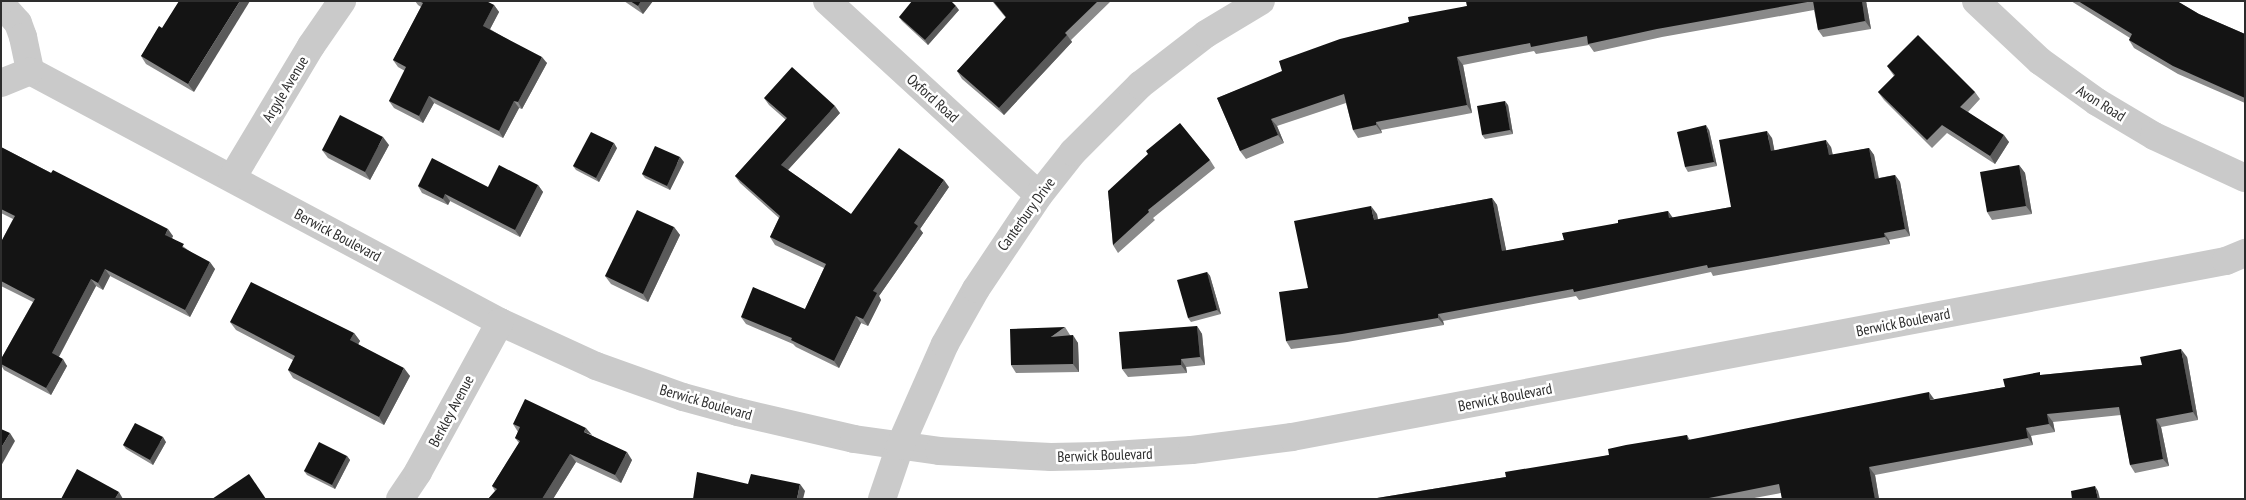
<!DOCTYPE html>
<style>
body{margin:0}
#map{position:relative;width:2246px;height:500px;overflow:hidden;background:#fff;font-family:"PT Sans Narrow",sans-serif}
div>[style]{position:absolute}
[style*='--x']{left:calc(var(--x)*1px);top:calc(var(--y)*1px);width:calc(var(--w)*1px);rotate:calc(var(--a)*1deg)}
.street>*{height:28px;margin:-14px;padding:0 14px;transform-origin:14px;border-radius:14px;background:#cacaca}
.wall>*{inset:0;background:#8a8a8a}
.shaded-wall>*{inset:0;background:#5a5a5a}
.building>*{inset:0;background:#141414}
span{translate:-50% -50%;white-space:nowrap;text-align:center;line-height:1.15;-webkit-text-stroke:5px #fff;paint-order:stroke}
.street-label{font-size:15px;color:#2d2d2d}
.frame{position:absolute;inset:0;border:2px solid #2d2d2d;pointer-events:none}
</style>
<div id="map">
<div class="street">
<div style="--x:827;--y:1;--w:287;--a:42.5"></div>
<div style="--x:1976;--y:1;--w:88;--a:43.2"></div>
<div style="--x:2040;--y:61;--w:70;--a:35.7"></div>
<div style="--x:2097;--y:102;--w:66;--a:30.8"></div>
<div style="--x:2154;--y:136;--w:100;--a:24.8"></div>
<div style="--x:1;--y:4;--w:25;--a:48"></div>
<div style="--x:18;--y:23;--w:15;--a:70"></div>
<div style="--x:23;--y:37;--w:35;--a:78"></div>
<div style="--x:30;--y:71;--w:533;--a:28.1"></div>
<div style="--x:500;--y:322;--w:106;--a:24.6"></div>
<div style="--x:596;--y:366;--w:92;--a:19.6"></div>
<div style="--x:683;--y:397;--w:57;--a:15.3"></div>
<div style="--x:738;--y:412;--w:119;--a:13.1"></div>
<div style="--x:854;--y:439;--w:86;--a:8"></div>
<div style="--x:939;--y:451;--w:112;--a:3.1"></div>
<div style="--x:1051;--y:457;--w:47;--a:-1.2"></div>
<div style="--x:1098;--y:456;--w:94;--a:-3.7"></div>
<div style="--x:1192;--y:450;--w:101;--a:-7.4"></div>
<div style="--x:1292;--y:437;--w:950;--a:-10.67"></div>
<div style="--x:2226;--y:261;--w:21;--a:-23"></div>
<div style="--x:1;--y:83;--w:31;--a:-22"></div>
<div style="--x:232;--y:178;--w:154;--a:-59.1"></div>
<div style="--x:311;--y:46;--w:55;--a:-55.4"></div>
<div style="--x:400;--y:499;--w:32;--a:-56"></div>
<div style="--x:418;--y:472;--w:171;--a:-61.3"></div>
<div style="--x:882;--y:499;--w:56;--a:-71.2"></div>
<div style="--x:900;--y:446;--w:111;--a:-66.2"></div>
<div style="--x:945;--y:344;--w:63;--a:-60.6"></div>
<div style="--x:976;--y:289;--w:113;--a:-56.2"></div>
<div style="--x:1039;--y:195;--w:55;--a:-51.7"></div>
<div style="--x:1073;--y:152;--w:95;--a:-45"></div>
<div style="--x:1140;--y:85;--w:83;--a:-37.7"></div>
<div style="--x:1206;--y:34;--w:64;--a:-31"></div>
</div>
<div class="wall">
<div style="clip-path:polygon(415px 1px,486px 1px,494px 5px,499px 12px,490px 29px,547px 63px,522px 109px,519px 108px,503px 138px,434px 103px,423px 123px,394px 108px,389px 101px,405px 71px,398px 67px,393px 60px,421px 7px,418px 5px)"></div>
<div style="clip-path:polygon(624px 1px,653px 1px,643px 14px)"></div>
<div style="clip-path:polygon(992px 1px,1111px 1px,1071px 40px,1072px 42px,1004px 115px,962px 79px,957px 71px,1006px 18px)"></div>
<div style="clip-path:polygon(1466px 1px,1866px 1px,1871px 29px,1823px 37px,1818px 30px,1814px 10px,1662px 37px,1594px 52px,1589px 45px,1536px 54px,1534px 51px,1463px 65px,1472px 113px,1381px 130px,1382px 133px,1358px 138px,1353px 130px,1346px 103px,1277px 126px,1284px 143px,1246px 159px,1240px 151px,1217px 98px,1409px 22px,1467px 6px)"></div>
<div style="clip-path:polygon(2071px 1px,2177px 1px,2199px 14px,2245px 34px,2245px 103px,2178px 74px,2134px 48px,2129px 40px,2130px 38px)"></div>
<div style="clip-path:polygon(959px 10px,928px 45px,902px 21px,899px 17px)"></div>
<div style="clip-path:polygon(162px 28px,194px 92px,146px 64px,141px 56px)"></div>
<div style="clip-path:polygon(1887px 66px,1975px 92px,1980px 99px,1968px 112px,2009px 142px,1995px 164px,1947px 133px,1932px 148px,1884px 100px,1878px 92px,1894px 76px)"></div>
<div style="clip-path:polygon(764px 98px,840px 113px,788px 170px,851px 214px,949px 187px,920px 229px,923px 233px,879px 296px,881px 300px,868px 326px,861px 323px,839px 368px,796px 347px,793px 344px,746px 324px,741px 317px,805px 309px,824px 268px,775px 245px,770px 237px,779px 218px,740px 183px,735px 176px,786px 120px,769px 105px)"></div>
<div style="clip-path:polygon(1508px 105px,1513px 134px,1485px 139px,1482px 135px)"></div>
<div style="clip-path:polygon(1709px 130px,1717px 166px,1688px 172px,1685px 167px)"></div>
<div style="clip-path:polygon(1772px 138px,1774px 150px,1831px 147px,1833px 155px,1869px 148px,1874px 155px,1879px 178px,1895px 175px,1900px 182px,1910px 236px,1889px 240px,1890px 244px,1713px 276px,1711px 272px,1579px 300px,1576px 296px,1443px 321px,1444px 325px,1347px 342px,1291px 349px,1286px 341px,1308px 288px,1377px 214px,1378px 219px,1492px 198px,1497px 205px,1506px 251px,1564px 240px,1618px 223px,1668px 211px,1672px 218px,1731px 207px)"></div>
<div style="clip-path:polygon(389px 145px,370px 180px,328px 158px,322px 150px)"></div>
<div style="clip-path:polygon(1px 147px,173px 236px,172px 238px,188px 250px,215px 269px,190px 317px,110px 276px,103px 290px,96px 286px,59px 357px,67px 366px,51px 395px,4px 370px,1px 365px,1px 359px,33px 302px,1px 286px,1px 242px,13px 219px,1px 213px)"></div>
<div style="clip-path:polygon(617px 148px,599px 182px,576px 170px,573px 166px)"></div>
<div style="clip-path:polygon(1210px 160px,1215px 168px,1153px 218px,1155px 220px,1118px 253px,1113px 245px,1108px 191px)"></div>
<div style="clip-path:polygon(684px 162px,670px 190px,645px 178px,642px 174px)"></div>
<div style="clip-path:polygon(2019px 165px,2025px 173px,2032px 214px,1992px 220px,1987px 212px)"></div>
<div style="clip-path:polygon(538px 185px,543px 192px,520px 237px,450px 201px,448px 205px,422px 193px,418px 186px,488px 187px)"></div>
<div style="clip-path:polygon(674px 227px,680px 235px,648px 302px,611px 284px,605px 276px)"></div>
<div style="clip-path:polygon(1207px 272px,1210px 276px,1221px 314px,1191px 322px,1188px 318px)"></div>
<div style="clip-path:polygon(230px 322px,354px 333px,360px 341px,358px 344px,410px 376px,384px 425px,293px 378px,288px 370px,293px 360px,236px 330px)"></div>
<div style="clip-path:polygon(1197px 326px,1202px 334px,1205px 365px,1186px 367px,1187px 373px,1128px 377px,1122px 369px)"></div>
<div style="clip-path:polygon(1065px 327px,1070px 335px,1078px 343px,1079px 372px,1016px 373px,1011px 365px)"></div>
<div style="clip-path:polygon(2187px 357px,2198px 420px,2161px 427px,2169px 466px,2135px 473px,2130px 465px,2121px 415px,2053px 422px,2055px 432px,2031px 436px,2033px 445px,1875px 475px,1879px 499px,1782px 499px,1781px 493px,1749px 499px,1371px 499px,1506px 477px,1609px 455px,1687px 435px,1690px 440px,1934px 400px,2005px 387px,2041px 375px,2142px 365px)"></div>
<div style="clip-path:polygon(513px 424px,591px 435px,632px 460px,621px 483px,576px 462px,553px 499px,488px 499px,495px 491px,492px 486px,519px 443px,515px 438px,518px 432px)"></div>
<div style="clip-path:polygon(166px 442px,153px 465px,126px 449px,123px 445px)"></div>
<div style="clip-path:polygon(347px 456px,350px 460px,335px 489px,307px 475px,304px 471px)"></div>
</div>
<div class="shaded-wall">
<div style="clip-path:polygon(240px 1px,250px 1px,194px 92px,188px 84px)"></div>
<div style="clip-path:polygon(641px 1px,653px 1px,643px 14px,638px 6px)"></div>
<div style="clip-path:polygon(1862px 1px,1866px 1px,1871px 29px,1865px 21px)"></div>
<div style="clip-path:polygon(494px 5px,499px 12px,488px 33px,483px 26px)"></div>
<div style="clip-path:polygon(956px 6px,959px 10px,928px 45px,925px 40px)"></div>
<div style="clip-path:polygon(1067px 35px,1072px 42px,1004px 115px,999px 108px)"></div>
<div style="clip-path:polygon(542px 57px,547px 63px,522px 109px,518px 102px)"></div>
<div style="clip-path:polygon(1457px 57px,1463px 65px,1472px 113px,1467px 105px)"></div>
<div style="clip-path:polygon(429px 96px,434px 103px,423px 123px,419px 116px)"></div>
<div style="clip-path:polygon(514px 101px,519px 108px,503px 138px,499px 131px)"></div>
<div style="clip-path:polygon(1505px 101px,1508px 105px,1513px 134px,1510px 130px)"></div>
<div style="clip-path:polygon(835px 106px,840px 113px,786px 172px,781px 165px)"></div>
<div style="clip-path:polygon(1271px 119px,1277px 126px,1284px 143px,1278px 135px)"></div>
<div style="clip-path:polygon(1376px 122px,1381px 130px,1382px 133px,1376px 125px)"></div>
<div style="clip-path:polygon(1706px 125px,1709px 130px,1717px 166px,1714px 162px)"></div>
<div style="clip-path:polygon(1767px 131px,1772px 138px,1776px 158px,1771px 151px)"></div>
<div style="clip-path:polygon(2004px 135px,2009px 142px,1995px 164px,1990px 156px)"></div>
<div style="clip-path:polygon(383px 137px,389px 145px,370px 180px,365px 172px)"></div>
<div style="clip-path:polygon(1826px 140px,1831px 147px,1834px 162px,1829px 155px)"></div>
<div style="clip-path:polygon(614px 143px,617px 148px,599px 182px,596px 178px)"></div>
<div style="clip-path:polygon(1869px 148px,1874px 155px,1880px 186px,1875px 179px)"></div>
<div style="clip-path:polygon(680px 157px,684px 162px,670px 190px,667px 186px)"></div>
<div style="clip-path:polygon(2019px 165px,2025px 173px,2032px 214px,2026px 206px)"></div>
<div style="clip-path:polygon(1895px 175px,1900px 182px,1910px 236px,1905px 229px)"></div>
<div style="clip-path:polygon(944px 180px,949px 187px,920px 229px,923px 233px,879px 296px,881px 300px,868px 326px,863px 319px,873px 291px,914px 223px)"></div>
<div style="clip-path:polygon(538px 185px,543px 192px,520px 237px,515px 230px)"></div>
<div style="clip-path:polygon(445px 194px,450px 201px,448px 205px,443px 199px)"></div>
<div style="clip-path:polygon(1492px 198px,1497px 205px,1508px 259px,1502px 251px)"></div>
<div style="clip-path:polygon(1371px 206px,1377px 214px,1379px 227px,1374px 220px)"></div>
<div style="clip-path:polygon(1668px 211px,1673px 218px,1669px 218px)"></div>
<div style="clip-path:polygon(674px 227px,680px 235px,648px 302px,643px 294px)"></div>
<div style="clip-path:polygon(168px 229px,173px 236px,170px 242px,165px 235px)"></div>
<div style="clip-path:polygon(1884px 233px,1889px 240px,1890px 244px,1885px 237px)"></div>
<div style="clip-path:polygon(210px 262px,215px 269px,190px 317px,185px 310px)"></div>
<div style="clip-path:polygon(105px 269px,110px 276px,103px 290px,98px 283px)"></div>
<div style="clip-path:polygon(1207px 272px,1210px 276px,1221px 314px,1217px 310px)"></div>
<div style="clip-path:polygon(91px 279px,96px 286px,57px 360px,52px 353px)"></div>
<div style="clip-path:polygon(1438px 314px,1443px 321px,1444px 325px,1438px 318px)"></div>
<div style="clip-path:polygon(856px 316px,861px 323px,839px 368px,834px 361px)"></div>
<div style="clip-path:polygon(1197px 326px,1202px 334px,1205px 365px,1200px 357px)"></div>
<div style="clip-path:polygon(354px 333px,360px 341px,356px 348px,350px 340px)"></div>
<div style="clip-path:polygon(1073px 335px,1078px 343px,1079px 372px,1073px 364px)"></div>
<div style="clip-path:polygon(2181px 349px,2187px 357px,2198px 420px,2193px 412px)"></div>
<div style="clip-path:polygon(63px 359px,67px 366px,51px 395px,46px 388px)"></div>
<div style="clip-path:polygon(1181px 359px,1186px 367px,1187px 373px,1181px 365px)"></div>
<div style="clip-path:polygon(404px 368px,410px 376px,384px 425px,379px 417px)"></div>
<div style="clip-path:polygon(1929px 392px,1934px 399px,1930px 400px)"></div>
<div style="clip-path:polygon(2047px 414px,2053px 422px,2055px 432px,2049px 424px)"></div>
<div style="clip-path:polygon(2156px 419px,2161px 427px,2169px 466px,2163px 459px)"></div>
<div style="clip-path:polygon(586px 428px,592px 435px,584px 432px)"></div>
<div style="clip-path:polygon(2026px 428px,2031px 436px,2033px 445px,2028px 438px)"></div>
<div style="clip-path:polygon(10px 433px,15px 441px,1px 466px,1px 448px)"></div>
<div style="clip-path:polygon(163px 437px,166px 442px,153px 465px,150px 460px)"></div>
<div style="clip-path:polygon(627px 452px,632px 460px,621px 483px,615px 475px)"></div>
<div style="clip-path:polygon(570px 454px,576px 462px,553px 499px,542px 499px)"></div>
<div style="clip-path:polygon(347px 456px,350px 460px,335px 489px,332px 485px)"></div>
<div style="clip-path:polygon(1869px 467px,1875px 475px,1879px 499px,1875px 499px)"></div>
<div style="clip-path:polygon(800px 484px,805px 491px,803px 499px,797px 499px)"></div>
<div style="clip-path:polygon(2095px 486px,2098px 491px,2100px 499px,2098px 499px)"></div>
<div style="clip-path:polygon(119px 492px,123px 499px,115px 499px)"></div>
</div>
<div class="building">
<div style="clip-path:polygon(179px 1px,240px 1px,188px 84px,141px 56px,159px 26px,162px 28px)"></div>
<div style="clip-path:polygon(419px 1px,486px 1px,494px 5px,483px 26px,542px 57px,518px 102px,514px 101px,499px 131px,429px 96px,419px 116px,389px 101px,406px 67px,393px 60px,423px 3px)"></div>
<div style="clip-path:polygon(630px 1px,641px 1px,638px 6px)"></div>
<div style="clip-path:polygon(912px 1px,951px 1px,956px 6px,925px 40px,899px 17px)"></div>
<div style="clip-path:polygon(993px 1px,1098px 1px,1065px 33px,1067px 35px,999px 108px,957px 71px,1006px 17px)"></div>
<div style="clip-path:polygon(1466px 1px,1862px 1px,1865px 21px,1818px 30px,1813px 1px,1657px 29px,1588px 44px,1587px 36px,1531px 47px,1530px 43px,1457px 57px,1467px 105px,1376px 122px,1376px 125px,1353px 130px,1344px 94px,1271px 119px,1278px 135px,1240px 151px,1217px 98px,1282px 71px,1279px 61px,1340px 39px,1409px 22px,1408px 17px,1467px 6px)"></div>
<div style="clip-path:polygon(2078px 1px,2177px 1px,2199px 14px,2245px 34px,2245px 98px,2173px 66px,2129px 40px,2132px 34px)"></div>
<div style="clip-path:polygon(1918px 35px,1975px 92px,1960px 107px,2004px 135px,1990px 156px,1942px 125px,1927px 140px,1878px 92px,1895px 75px,1887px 66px)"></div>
<div style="clip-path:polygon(792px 67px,835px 106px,781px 165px,851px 214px,899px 148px,944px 180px,914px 223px,918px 226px,873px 291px,877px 293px,863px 319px,856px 316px,834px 361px,791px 340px,792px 338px,741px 317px,753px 287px,805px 309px,826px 264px,770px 237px,780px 216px,735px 176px,787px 118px,764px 98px)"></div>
<div style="clip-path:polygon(1505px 101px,1510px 130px,1482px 135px,1477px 106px)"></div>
<div style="clip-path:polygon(340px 115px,383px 137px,365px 172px,322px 150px)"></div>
<div style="clip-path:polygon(1180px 123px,1210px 160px,1148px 210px,1149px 212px,1113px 245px,1108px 191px,1148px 154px,1146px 151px)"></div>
<div style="clip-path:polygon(1706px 125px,1714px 162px,1685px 167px,1677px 132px)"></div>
<div style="clip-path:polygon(1767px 131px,1771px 151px,1826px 140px,1829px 155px,1869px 148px,1875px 179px,1895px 175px,1905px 229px,1884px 233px,1885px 237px,1708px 268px,1707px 265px,1574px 292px,1573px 289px,1438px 314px,1438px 318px,1342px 334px,1286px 341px,1279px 292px,1308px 288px,1294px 221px,1371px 206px,1374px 220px,1492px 198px,1502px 251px,1564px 240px,1562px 233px,1618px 223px,1618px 220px,1668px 211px,1669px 218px,1731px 207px,1719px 140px)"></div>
<div style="clip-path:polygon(591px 132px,614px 143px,596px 178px,573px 166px)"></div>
<div style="clip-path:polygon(655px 146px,680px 157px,667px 186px,642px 174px)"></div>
<div style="clip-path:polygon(1px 147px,51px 173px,53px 170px,168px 229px,165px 235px,184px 244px,182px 247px,210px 262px,185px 310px,105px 269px,98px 283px,91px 279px,52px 353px,63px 359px,46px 388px,1px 364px,1px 359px,35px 299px,1px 281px,1px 242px,15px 216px,1px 209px)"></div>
<div style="clip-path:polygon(432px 158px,488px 187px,499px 165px,538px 185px,515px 230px,445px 194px,443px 199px,418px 186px)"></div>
<div style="clip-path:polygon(2019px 165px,2026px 206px,1987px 212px,1980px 172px)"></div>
<div style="clip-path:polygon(637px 210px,674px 227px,643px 294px,605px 276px)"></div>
<div style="clip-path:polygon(1207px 272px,1217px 310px,1188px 318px,1177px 280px)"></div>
<div style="clip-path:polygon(251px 282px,354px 333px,350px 340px,404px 368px,379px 417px,288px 370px,295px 356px,230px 322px)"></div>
<div style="clip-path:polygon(1197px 326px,1200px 357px,1181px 359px,1181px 365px,1122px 369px,1119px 332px)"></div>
<div style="clip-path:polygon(1065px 327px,1051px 337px,1073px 335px,1073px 364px,1011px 365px,1010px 329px)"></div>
<div style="clip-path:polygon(2181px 349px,2193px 412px,2156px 419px,2163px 459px,2130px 465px,2119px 407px,2047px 414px,2049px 424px,2026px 428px,2028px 438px,1869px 467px,1875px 499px,1782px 499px,1779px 484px,1704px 499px,1371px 499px,1506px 477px,1505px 472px,1609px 455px,1608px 449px,1626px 445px,1687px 435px,1688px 440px,1929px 392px,1930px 400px,2005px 387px,2003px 379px,2040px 372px,2040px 375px,2142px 365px,2140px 357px)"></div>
<div style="clip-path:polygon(525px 399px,586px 428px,584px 432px,627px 452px,615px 475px,570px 454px,542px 499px,488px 499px,497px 489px,492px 486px,520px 441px,515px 438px,520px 427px,513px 424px)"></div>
<div style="clip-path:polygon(135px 423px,163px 437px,150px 460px,123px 445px)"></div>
<div style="clip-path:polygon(1px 429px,10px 433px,1px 448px)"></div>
<div style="clip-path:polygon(319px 442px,347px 456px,332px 485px,304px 471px)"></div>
<div style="clip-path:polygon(77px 469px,119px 492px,115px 499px,61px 499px)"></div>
<div style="clip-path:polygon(697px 472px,748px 484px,751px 474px,800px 484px,797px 499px,693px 499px)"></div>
<div style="clip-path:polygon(249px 474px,266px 499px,212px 499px)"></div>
<div style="clip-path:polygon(2095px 486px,2098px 499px,2072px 499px,2071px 491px)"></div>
</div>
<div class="street-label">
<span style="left:285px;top:89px;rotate:-59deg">Argyle Avenue</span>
<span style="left:933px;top:98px;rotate:42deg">Oxford Road</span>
<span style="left:2101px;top:103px;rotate:32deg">Avon Road</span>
<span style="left:1026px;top:214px;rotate:-54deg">Canterbury Drive</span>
<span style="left:338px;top:235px;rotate:28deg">Berwick Boulevard</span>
<span style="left:1903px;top:322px;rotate:-11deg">Berwick Boulevard</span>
<span style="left:1505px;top:397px;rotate:-11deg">Berwick Boulevard</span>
<span style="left:706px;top:402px;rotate:16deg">Berwick Boulevard</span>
<span style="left:451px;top:411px;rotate:-62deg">Berkley Avenue</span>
<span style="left:1105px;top:455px;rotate:-2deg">Berwick Boulevard</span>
</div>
<div class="frame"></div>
</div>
